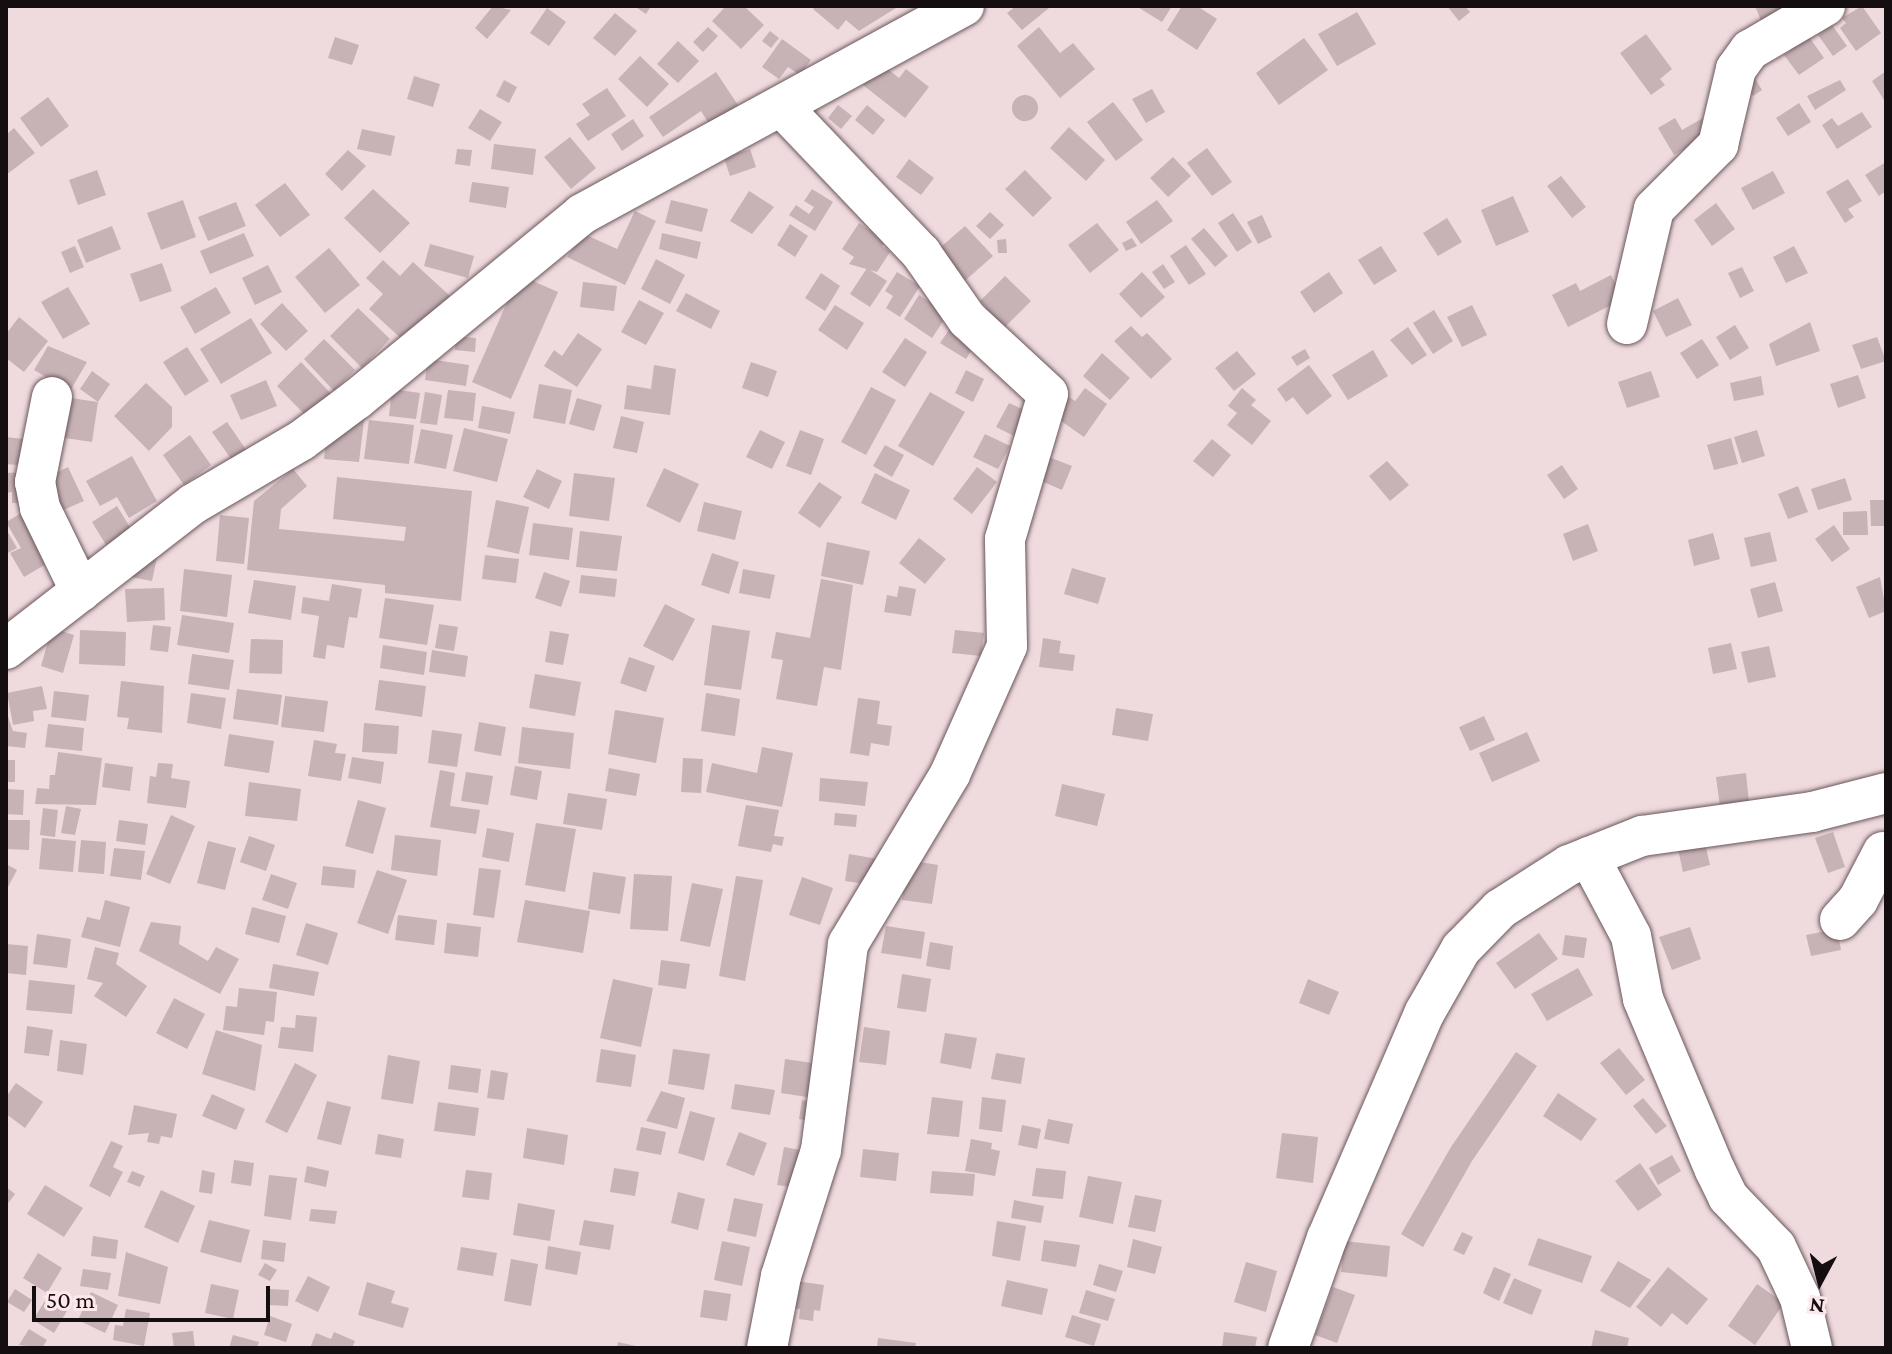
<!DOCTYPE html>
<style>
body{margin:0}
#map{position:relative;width:1892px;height:1354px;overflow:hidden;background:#efdade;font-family:"Crimson Pro",serif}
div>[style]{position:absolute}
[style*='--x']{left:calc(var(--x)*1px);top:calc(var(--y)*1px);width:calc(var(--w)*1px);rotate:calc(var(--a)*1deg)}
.building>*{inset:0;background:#c7b2b6}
.round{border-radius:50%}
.roads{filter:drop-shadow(0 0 2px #69575a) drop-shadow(0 0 2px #69575a)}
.minor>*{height:40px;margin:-20px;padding:0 20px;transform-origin:20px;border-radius:20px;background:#fff}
span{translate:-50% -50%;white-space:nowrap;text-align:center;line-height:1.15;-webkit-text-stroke:7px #fde7eb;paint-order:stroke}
.frame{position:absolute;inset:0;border:8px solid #150e10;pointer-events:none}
.north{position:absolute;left:1780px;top:1242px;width:80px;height:80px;-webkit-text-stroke:6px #fde7eb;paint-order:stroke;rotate:187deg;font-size:22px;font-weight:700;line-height:32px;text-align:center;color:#150e10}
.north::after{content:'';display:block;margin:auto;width:28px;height:36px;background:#150e10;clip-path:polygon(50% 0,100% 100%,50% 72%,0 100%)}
.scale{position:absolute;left:32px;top:1286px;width:238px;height:36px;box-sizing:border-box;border:4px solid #150e10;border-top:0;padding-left:10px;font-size:24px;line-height:28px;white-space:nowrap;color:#150e10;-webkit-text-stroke:6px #fde7eb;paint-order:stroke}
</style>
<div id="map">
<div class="building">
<div style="clip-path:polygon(493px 6px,511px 10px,487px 39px,475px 28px)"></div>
<div style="clip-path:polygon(634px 6px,651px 6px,646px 14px)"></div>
<div style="clip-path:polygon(726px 6px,744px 6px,764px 25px,741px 49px,712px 21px)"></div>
<div style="clip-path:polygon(815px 6px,894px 6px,896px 8px,859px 31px,846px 20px,838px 30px,813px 9px)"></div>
<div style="clip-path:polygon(1016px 6px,1048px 6px,1049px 8px,1022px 30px,1007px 13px)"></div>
<div style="clip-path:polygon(1136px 6px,1172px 6px,1162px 22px)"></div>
<div style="clip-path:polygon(1182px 6px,1197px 6px,1217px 19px,1197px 50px,1167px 30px)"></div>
<div style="clip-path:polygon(1447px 6px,1465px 6px,1470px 12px,1459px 21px)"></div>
<div style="clip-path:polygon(1755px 6px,1786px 6px,1763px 25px)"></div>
<div style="clip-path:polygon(1862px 6px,1881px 33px,1856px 51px,1840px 28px,1846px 23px,1842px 18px)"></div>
<div style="clip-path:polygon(547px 8px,566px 22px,549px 46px,530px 33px)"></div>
<div style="clip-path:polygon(1357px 12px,1376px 44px,1337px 66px,1318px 34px)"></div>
<div style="clip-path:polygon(615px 13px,637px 31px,615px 56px,593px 38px)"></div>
<div style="clip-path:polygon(1800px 24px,1824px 58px,1799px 75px,1784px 55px,1793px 49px,1784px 35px)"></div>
<div style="clip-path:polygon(1832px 25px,1847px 46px,1833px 56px,1818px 35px)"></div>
<div style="clip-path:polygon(708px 27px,718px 36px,703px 52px,693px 42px)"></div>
<div style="clip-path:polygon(1039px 27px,1060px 53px,1073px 43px,1095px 69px,1060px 98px,1017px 46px)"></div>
<div style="clip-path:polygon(770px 31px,779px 38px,771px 48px,762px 41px)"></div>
<div style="clip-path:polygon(1646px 34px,1672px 69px,1660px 79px,1665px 85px,1651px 95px,1620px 53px)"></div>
<div style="clip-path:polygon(335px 37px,359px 45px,352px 65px,328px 58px)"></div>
<div style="clip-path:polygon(1304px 38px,1328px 70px,1279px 105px,1256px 73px)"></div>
<div style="clip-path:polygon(782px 39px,811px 60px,800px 75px,788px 67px,779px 79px,762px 67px)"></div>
<div style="clip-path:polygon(678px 41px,699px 61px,678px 83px,657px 64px)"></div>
<div style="clip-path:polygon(640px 56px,669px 84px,647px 107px,618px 79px)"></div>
<div style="clip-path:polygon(880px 63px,899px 78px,906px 69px,929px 87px,905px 118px,863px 85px)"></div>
<div style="clip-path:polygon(1886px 71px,1886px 98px,1884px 100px,1872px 81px)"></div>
<div style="clip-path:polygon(716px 72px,738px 105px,709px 124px,701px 111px,663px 137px,649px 117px)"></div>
<div style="clip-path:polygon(414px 76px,440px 84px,433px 107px,407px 99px)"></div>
<div style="clip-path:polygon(1754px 77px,1762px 90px,1753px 96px,1744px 82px)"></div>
<div style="clip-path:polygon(504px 80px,517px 87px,509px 103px,496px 96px)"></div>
<div style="clip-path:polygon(1840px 80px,1846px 90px,1815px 110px,1807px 96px)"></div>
<div style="clip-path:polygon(607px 88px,626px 116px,588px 141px,576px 124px,590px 115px,582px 104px)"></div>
<div style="clip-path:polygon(1152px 89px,1165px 112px,1146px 123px,1132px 99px)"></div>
<div class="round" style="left:1012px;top:95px;width:26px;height:26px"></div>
<div style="clip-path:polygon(48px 97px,69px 126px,41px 147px,20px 118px)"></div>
<div style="clip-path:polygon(1113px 102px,1143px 140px,1116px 161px,1087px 122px)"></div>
<div style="clip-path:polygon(1799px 103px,1811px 122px,1788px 136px,1776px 118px)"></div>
<div style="clip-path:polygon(838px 105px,852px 116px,841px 129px,828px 118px)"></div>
<div style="clip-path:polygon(867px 105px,885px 120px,873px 135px,855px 120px)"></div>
<div style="clip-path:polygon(480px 109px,502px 122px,490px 141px,468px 128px)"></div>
<div style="clip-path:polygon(1862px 112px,1872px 127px,1837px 149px,1822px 125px,1832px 118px,1838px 126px)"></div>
<div style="clip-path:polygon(1675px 118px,1682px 130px,1703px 118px,1712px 134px,1674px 155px,1658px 128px)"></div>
<div style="clip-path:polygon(633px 119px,644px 136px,622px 151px,611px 134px)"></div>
<div style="clip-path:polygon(1069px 127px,1105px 160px,1086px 181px,1050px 148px)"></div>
<div style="clip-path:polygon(14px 128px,35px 153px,6px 175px,6px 135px)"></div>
<div style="clip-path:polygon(362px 129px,395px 136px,391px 156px,357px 149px)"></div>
<div style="clip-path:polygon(570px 137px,596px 168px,571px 189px,544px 157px)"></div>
<div style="clip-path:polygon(494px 144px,536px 149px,533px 175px,491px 169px)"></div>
<div style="clip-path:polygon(1207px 148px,1232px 182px,1212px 196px,1187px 163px)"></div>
<div style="clip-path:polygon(457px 149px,472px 150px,470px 166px,455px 164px)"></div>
<div style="clip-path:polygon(750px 149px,756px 167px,730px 176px,724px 158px)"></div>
<div style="clip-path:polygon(348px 150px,366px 166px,342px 191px,325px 174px)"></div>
<div style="clip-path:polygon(1173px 157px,1191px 176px,1168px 197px,1150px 178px)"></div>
<div style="clip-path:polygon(909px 159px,934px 178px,921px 195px,896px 177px)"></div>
<div style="clip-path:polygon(1886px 162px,1886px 191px,1879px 196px,1865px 175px)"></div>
<div style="clip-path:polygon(97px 170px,106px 195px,78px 205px,69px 180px)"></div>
<div style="clip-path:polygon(1025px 170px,1052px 198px,1033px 217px,1005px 189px)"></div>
<div style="clip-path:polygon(1773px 171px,1785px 193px,1753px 210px,1741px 188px)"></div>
<div style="clip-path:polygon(1561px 176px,1586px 207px,1572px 218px,1547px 186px)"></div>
<div style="clip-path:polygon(1848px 179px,1862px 201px,1848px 209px,1854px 217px,1845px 223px,1826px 192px)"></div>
<div style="clip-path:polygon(472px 182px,509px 187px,506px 208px,469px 202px)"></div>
<div style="clip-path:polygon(285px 183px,310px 215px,280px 237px,255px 205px)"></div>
<div style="clip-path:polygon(373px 189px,410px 223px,380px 253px,344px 218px)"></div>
<div style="clip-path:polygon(812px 189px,833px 202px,815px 231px,789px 215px,796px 205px,809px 214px,814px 207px,804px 201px)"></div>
<div style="clip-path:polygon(749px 191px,774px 207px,752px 234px,730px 221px)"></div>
<div style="clip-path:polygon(1513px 196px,1529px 232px,1496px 246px,1481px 210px)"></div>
<div style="clip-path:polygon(183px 200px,196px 237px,161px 250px,147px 213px)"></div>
<div style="clip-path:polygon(671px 200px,708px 209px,702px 232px,665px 223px)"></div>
<div style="clip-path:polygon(1157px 200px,1173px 221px,1141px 244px,1126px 222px)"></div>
<div style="clip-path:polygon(236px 202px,246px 226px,208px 241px,198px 217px)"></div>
<div style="clip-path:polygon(1716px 203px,1735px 229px,1712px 246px,1694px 220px)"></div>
<div style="clip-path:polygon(635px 211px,656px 221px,625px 285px,567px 257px,584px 234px,617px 249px)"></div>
<div style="clip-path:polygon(990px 212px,1004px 225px,990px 239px,976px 226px)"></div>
<div style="clip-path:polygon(1233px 213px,1252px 242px,1237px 252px,1218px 223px)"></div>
<div style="clip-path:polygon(1262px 215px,1272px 237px,1258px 244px,1247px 222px)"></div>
<div style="clip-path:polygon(1447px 218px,1462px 242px,1438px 256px,1423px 233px)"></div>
<div style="clip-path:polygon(859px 223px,886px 241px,882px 246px,890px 252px,877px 272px,849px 264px,854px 257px,842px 249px)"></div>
<div style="clip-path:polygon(1097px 223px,1119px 250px,1090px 273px,1068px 245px)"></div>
<div style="clip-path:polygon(790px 224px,808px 236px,795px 257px,777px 245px)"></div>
<div style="clip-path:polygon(112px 226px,121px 249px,86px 263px,77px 240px)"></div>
<div style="clip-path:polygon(965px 226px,993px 256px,959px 286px,935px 252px)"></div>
<div style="clip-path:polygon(1204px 228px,1228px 256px,1215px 267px,1191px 239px)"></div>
<div style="clip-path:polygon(244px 233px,254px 256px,210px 274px,200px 251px)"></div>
<div style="clip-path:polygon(662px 233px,701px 242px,697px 259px,659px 249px)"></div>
<div style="clip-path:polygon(1132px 238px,1137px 246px,1126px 251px,1122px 243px)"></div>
<div style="clip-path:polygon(1006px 239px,1007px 253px,998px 253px,997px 240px)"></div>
<div style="clip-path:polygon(430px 244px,474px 256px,468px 278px,424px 266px)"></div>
<div style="clip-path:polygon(1186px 245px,1206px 274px,1189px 285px,1170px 256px)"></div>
<div style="clip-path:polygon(75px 246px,84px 267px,70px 273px,61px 252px)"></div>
<div style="clip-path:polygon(1381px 246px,1397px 271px,1374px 285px,1358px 260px)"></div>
<div style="clip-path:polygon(1794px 246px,1808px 273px,1786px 283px,1773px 257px)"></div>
<div style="clip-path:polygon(329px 248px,360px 285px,325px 313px,295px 277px)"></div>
<div style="clip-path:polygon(656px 259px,685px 275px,670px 304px,641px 289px)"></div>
<div style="clip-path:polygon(383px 260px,400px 276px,413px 262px,450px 296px,406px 343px,369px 309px,383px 294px,366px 278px)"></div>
<div style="clip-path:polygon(162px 263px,172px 291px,140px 302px,130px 274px)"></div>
<div style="clip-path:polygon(1163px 264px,1175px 282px,1164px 289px,1152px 272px)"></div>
<div style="clip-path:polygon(268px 265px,282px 292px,255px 305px,242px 278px)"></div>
<div style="clip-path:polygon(1742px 267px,1754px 291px,1740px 298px,1728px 273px)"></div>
<div style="clip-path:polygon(867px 268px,887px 281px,870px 307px,850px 294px)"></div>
<div style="clip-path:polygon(897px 272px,920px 286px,900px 317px,886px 308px,893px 296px,885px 291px)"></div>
<div style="clip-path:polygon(1142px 272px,1165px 297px,1141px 318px,1119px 294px)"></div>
<div style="clip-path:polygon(1329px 272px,1343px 293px,1314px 313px,1300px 292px)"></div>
<div style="clip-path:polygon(821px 273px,840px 286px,825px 311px,805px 298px)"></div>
<div style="clip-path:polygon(519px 275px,558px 292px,511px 399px,472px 382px)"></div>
<div style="clip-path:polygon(1611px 275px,1623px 299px,1568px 327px,1552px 295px,1576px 283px,1580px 291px)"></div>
<div style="clip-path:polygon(1005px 276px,1031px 301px,996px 336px,976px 317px,986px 307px,980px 301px)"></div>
<div style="clip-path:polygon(583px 282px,617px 286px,614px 311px,580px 307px)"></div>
<div style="clip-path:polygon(68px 287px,90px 324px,63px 339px,41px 302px)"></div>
<div style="clip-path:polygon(216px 287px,231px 313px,195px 334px,180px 307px)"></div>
<div style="clip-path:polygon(686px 293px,720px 311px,711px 329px,676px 311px)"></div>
<div style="clip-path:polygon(919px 295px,948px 314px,932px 338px,904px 319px)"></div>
<div style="clip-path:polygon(1678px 298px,1692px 325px,1666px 337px,1653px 311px)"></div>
<div style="clip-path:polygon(639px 300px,664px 313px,646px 345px,621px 332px)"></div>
<div style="clip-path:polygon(282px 303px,308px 331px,286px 351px,260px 324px)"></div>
<div style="clip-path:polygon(835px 305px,864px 323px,847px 350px,818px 330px)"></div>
<div style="clip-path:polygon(1472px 305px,1487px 335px,1462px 347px,1447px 317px)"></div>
<div style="clip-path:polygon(358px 308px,390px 339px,362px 368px,330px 336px)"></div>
<div style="clip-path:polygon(1434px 310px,1453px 341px,1433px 354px,1413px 323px)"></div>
<div style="clip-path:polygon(19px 317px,48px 341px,24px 372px,6px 358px,6px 334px)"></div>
<div style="clip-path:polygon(251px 318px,272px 353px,221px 384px,200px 349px)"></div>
<div style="clip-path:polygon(1810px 322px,1820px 351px,1776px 366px,1769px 344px)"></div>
<div style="clip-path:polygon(953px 324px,978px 340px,966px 359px,940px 343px)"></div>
<div style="clip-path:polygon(1735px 325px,1749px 348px,1730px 360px,1716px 337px)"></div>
<div style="clip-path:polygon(1131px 326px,1142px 337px,1147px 333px,1172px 359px,1151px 379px,1114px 341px)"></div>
<div style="clip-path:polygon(1408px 327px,1427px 355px,1412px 365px,1390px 340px)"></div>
<div style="clip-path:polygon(578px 333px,602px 349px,577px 387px,544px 366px,554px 350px,562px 356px)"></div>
<div style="clip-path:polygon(456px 336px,476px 338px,475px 352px,455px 350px)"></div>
<div style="clip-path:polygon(1877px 337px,1886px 361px,1861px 369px,1852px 345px)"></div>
<div style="clip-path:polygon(905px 338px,927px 352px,905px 387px,882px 372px)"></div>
<div style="clip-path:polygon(324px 339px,355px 370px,334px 391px,304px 359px)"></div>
<div style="clip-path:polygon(1702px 339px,1719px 365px,1697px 379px,1680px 353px)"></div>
<div style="clip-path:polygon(48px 346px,87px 362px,70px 391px,34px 370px)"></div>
<div style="clip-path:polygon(187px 347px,209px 381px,185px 396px,163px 362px)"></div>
<div style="clip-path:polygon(1305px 349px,1310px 358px,1297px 366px,1291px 357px)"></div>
<div style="clip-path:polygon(1373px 350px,1388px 376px,1348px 400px,1332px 375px)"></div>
<div style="clip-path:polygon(1237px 351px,1256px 374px,1234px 391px,1215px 368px)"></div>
<div style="clip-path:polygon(1102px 353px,1130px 378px,1110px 400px,1083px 376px)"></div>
<div style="clip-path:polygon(428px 359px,469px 365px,466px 386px,425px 380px)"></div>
<div style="clip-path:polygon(301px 362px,332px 395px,308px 418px,277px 386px)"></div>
<div style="clip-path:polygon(751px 362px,777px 371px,768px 397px,742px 388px)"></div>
<div style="clip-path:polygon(654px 365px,676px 369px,670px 415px,624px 409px,627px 385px,651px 389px)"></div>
<div style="clip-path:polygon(1309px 365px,1332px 396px,1307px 415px,1293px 397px,1286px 402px,1277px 389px)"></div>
<div style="clip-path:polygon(966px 370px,984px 379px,973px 402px,955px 393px)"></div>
<div style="clip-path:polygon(92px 371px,110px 384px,98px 402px,80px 389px)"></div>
<div style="clip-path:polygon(1651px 371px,1660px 397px,1627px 408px,1618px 382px)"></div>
<div style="clip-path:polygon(1858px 375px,1866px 398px,1838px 408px,1830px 384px)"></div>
<div style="clip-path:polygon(1761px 376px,1764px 395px,1734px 401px,1730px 383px)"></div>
<div style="clip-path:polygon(266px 380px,277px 406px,241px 420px,230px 395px)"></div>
<div style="clip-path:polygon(146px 383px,172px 407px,172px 427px,149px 451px,114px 416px)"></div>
<div style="clip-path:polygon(539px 384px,572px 390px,565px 424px,533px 418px)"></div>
<div style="clip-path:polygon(871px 387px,896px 400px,866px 455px,841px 442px)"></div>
<div style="clip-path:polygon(1085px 388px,1107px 404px,1084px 437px,1054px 416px,1068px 396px,1075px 401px)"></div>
<div style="clip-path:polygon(1242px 388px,1256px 400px,1251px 405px,1271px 421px,1252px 445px,1227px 425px,1237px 413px,1228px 406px)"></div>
<div style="clip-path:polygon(392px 389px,420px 393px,416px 419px,389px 416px)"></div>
<div style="clip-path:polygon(448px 390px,476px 393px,473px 421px,444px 418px)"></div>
<div style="clip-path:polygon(425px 392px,442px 395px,437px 425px,420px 423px)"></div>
<div style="clip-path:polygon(930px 392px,965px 412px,933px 466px,898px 446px)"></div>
<div style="clip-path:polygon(64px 397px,98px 402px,92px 442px,58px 437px)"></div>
<div style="clip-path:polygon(577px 398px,602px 405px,594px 431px,569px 424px)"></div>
<div style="clip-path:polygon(1009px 403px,1031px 413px,1018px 438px,996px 427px)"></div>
<div style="clip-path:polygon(482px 406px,515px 412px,510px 434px,478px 428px)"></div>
<div style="clip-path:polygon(621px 416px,644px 422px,637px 453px,613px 448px)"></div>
<div style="clip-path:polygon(349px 419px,364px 420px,359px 462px,324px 459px,327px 432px,347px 433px)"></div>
<div style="clip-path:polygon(369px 420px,414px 425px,409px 464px,364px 459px)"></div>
<div style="clip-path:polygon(227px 422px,249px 454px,234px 463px,212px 432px)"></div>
<div style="clip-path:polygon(464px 428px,508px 439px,497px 482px,453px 471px)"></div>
<div style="clip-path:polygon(421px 429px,453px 435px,446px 469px,414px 463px)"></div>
<div style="clip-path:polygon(760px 430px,785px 442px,772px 469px,746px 457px)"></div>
<div style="clip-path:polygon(800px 430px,824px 439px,811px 475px,786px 466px)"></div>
<div style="clip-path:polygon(1757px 430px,1765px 456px,1742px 463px,1734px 437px)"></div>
<div style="clip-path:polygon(985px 434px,1010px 446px,998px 469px,973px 457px)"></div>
<div style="clip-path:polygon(190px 435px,211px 465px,184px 485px,163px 455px)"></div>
<div style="clip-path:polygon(6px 437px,32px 440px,29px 466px,6px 464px)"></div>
<div style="clip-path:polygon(1731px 438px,1738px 464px,1714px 470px,1707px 445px)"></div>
<div style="clip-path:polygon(1212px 439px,1231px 455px,1213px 477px,1193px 461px)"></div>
<div style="clip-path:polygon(885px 445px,904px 455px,892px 477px,873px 466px)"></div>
<div style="clip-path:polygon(132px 456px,157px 501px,129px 518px,117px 497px,100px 506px,86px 481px)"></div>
<div style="clip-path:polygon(1049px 457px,1072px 466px,1062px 490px,1039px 480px)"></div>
<div style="clip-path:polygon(1387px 461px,1409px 485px,1390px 501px,1369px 476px)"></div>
<div style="clip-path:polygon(1562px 465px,1578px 489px,1564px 499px,1547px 475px)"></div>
<div style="clip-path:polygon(68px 467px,84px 501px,54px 514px,38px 482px)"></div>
<div style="clip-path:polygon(977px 467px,997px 482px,972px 514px,953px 499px)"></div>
<div style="clip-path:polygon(664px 468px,699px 484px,680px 523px,646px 506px)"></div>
<div style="clip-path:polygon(293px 469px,307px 486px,281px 509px,279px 529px,404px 541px,406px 527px,333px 519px,337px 477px,472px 491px,461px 601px,385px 593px,385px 585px,247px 570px,254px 501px)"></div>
<div style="clip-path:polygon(537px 469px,562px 481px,549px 509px,523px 497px)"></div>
<div style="clip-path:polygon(30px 472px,32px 503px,12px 503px,12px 492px,6px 493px,6px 473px)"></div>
<div style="clip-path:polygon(574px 473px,615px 478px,609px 521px,569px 516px)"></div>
<div style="clip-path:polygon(875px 473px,910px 490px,896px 520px,861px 503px)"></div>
<div style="clip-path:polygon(1845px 478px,1852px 500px,1818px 510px,1811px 489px)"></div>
<div style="clip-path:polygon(819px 482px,842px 497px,820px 528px,798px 513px)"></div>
<div style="clip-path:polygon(1798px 486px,1808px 512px,1788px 519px,1778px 494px)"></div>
<div style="clip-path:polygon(496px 500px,529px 507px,519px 554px,487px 547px)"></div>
<div style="clip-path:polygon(1870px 500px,1886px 500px,1886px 526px,1871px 526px)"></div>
<div style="clip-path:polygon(704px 502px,742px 511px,735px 540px,697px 531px)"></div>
<div style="clip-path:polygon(117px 506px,131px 529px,106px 545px,92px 522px)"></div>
<div style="clip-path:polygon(25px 511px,53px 560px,24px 577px,10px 553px,21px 548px,6px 522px)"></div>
<div style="clip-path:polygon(1867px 511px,1868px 535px,1843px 535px,1843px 512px)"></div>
<div style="clip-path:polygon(220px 515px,249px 518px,244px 564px,216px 561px)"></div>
<div style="clip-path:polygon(533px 523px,573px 528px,569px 560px,529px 555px)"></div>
<div style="clip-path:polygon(1588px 524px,1598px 551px,1573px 561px,1563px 534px)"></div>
<div style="clip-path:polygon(1834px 525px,1850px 549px,1832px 562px,1815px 539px)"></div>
<div style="clip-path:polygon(6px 529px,17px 548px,6px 554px)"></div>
<div style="clip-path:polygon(580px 531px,622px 536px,617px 571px,576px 567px)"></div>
<div style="clip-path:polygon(1770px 532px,1777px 561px,1751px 567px,1744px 538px)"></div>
<div style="clip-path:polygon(1713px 533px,1720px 559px,1694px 566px,1688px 540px)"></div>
<div style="clip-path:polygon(919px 538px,946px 559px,925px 584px,899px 563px)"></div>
<div style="clip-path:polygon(827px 542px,870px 551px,863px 585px,821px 576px)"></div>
<div style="clip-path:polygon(712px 553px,739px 562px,729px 594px,701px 585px)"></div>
<div style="clip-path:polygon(485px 555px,519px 559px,516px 583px,482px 579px)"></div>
<div style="clip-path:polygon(157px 557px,152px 581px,130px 577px)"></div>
<div style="clip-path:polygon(1072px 568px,1106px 578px,1098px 604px,1064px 594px)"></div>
<div style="clip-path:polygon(184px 569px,232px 575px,227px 617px,180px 611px)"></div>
<div style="clip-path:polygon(743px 569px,775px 575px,770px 599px,739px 593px)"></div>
<div style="clip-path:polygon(544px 572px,570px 581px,561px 607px,535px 598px)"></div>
<div style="clip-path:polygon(581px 575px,617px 579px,615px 597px,579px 593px)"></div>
<div style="clip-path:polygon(1880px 577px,1886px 611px,1869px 618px,1856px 587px)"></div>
<div style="clip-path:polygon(821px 579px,853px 585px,841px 670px,824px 667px,817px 706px,776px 699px,783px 660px,771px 658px,776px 632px,810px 638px)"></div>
<div style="clip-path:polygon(254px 580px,296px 586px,291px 620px,248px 613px)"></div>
<div style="clip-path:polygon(1775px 582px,1783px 611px,1758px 618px,1750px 589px)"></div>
<div style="clip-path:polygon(332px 584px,362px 589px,357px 618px,349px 617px,344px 648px,327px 645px,325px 659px,313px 657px,319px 616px,301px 613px,303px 597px,329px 601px)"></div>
<div style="clip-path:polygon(899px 586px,916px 589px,911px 616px,884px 612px,887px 595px,897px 597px)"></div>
<div style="clip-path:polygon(164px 588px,165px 620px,127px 622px,125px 589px)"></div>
<div style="clip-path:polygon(385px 598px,434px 605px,427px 645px,379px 638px)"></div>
<div style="clip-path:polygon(665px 604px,695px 619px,673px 661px,643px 646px)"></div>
<div style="clip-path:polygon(182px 615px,234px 623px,229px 653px,177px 645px)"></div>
<div style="clip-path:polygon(439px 624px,458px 627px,454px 651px,435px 648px)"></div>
<div style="clip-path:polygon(153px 625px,171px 627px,168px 652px,150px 650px)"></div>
<div style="clip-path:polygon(712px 625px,750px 631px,741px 690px,704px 685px)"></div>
<div style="clip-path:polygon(52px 628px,74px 635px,63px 673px,41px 666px)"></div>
<div style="clip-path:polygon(80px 630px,126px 632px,125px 666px,79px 664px)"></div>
<div style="clip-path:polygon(955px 630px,984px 633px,981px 656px,952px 653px)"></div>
<div style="clip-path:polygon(550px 631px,569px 634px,563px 665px,545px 662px)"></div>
<div style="clip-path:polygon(1043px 638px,1061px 641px,1059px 653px,1075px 655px,1073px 671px,1039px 667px)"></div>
<div style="clip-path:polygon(251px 639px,283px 640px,282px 674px,249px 673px)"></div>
<div style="clip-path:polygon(1731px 643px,1737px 669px,1713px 674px,1708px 648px)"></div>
<div style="clip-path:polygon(383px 645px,427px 652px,424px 675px,380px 668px)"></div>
<div style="clip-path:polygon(1769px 646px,1776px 677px,1748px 683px,1741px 652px)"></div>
<div style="clip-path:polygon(432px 650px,468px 656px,465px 677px,429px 672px)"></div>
<div style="clip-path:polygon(192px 654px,234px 660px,229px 690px,188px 684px)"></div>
<div style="clip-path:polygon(629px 657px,655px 666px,646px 692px,620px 683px)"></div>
<div style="clip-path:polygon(535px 674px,581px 682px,575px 716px,529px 708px)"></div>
<div style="clip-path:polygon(379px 680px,426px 686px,422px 717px,375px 710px)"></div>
<div style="clip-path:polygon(121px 681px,164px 686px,162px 733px,127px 729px,129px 718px,117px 717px)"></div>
<div style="clip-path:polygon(42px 686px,47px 709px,33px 711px,34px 721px,13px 725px,7px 693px)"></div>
<div style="clip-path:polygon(237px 689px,282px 695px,278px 725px,233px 719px)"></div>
<div style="clip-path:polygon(54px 691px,89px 695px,86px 721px,51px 717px)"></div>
<div style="clip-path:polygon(191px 693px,226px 698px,221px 729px,187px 723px)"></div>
<div style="clip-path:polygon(706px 693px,740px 699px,735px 736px,701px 731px)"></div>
<div style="clip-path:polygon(285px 696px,328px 701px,324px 732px,281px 727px)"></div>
<div style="clip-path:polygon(858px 698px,880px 701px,877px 724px,892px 726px,889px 746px,871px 743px,869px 756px,850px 753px)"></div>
<div style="clip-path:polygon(1116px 708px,1153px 714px,1148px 741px,1112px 735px)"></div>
<div style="clip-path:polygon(615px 710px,664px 718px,656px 763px,608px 754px)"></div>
<div style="clip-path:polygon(6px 711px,13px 731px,27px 733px,25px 748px,6px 746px)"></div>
<div style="clip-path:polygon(1484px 716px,1495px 740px,1470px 751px,1459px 727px)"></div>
<div style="clip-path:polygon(479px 722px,506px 727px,501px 756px,474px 751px)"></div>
<div style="clip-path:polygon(364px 723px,399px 726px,397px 754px,362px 752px)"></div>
<div style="clip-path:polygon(48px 724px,84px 728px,82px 751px,45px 747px)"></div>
<div style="clip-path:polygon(522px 727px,574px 733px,570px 769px,518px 763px)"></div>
<div style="clip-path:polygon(432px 730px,462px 734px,457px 767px,428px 763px)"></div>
<div style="clip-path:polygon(1527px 732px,1540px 761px,1492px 782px,1479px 753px)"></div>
<div style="clip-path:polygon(229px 734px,274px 741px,269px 773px,224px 766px)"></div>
<div style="clip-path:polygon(314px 740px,337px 744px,335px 753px,346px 754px,341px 781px,308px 776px)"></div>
<div style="clip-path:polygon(762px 747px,793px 753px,782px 807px,706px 792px,712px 763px,757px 773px)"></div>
<div style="clip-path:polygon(58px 752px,102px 758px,96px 805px,35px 804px,37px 788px,49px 789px,50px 775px,55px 775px)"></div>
<div style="clip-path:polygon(352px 757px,384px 762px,381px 784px,348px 778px)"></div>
<div style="clip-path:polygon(683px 758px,703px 759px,701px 793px,681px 792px)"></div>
<div style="clip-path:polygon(6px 760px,15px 760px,15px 782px,6px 782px)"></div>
<div style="clip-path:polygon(105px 763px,133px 767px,130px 791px,102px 787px)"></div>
<div style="clip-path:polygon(158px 763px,173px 764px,171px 778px,190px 781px,186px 808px,147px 803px,150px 776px,156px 777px)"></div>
<div style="clip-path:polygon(515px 766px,542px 771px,537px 800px,510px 795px)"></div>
<div style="clip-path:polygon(609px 768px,640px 774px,636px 796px,605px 791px)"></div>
<div style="clip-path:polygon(440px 770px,455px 773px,450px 806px,480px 810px,476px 834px,430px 827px)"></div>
<div style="clip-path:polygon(466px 772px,493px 776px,488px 805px,461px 801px)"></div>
<div style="clip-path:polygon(1746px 773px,1749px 803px,1720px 807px,1716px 777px)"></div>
<div style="clip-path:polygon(820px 778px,868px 782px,865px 806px,819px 801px)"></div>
<div style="clip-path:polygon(249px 782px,301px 789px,297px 821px,245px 816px)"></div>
<div style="clip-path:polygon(1062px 784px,1105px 794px,1097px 826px,1055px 816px)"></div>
<div style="clip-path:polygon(6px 789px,24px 790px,23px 815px,6px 814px)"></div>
<div style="clip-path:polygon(568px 793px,607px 799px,602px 830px,563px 824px)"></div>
<div style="clip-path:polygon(358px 800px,386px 808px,373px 854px,345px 846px)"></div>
<div style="clip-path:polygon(746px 805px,779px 810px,774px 836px,784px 837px,782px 846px,773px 844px,771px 852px,738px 846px)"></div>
<div style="clip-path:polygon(66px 806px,81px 809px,75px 835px,61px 833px)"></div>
<div style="clip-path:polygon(43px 808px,58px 810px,55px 837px,40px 835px)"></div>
<div style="clip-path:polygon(835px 813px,857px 815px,856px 827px,834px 825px)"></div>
<div style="clip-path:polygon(171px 815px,195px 826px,170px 884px,146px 874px)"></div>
<div style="clip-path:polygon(6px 820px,30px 820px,29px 850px,6px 849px)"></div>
<div style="clip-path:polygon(119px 820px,148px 824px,145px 845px,116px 841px)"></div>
<div style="clip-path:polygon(536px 823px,576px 829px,565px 892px,525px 885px)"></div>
<div style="clip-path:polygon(487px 828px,514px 833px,509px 862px,482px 857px)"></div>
<div style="clip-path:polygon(1833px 832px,1845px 867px,1828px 873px,1815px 838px)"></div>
<div style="clip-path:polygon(395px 835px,441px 840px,437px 876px,391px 870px)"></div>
<div style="clip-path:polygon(249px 836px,275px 845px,266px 871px,240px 862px)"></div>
<div style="clip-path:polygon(42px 838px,76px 841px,73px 872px,39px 869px)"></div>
<div style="clip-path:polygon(1704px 839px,1710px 865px,1683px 872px,1677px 845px)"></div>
<div style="clip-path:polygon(81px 840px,106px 842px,104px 874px,78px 872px)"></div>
<div style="clip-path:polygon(208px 841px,236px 848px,225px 890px,197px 883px)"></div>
<div style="clip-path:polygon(114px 848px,145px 851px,141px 880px,110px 876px)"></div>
<div style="clip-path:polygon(849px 854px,884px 860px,880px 886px,845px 881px)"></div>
<div style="clip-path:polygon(908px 860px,938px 865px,932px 904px,902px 900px)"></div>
<div style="clip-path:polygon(6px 864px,17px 870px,6px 891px)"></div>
<div style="clip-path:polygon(323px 866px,356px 870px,354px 888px,321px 885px)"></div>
<div style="clip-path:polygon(479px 868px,501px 870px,494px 918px,473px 915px)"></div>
<div style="clip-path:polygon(377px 870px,407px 880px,388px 934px,357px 923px)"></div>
<div style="clip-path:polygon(593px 872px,626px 877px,620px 914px,588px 909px)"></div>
<div style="clip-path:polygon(271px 874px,297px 883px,288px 909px,262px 900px)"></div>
<div style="clip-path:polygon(634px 874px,672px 876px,668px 931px,630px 929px)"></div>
<div style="clip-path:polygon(736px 876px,763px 880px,745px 981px,719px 976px)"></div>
<div style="clip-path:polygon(802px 877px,833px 888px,820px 925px,789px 915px)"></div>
<div style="clip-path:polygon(692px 883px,723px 889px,710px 947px,680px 941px)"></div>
<div style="clip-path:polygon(105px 900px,130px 907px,120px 947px,81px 937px,87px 917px,100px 920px)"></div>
<div style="clip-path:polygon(525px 900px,590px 911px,583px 953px,517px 942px)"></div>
<div style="clip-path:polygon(252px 907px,286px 916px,279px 943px,245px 934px)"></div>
<div style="clip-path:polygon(398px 915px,437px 920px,434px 945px,395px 940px)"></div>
<div style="clip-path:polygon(151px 922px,181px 926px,179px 944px,208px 961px,216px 947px,239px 959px,220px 994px,139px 951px)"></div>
<div style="clip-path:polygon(306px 923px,338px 933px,328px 965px,296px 955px)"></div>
<div style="clip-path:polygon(447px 923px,481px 927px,478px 957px,444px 953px)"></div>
<div style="clip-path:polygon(886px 926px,925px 932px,921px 959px,881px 953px)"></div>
<div style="clip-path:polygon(1690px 927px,1701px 959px,1672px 970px,1659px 937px)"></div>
<div style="clip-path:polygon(1837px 929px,1841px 950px,1811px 956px,1806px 935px)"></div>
<div style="clip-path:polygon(1539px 933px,1558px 959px,1515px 989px,1496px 963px)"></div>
<div style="clip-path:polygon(37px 934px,71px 939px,67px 968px,33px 964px)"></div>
<div style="clip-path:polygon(1565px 935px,1587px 938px,1584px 958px,1562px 955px)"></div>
<div style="clip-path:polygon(930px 942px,953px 946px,950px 970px,926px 966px)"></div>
<div style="clip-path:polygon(6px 944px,28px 946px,26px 975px,6px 973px)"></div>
<div style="clip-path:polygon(95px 947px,119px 953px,116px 964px,147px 986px,126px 1017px,94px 996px,103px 983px,87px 979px)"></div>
<div style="clip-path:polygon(661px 960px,690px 964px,686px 989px,658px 985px)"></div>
<div style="clip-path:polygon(273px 964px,319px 972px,314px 996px,269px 988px)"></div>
<div style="clip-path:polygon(1578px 968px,1593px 995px,1547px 1021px,1531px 994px)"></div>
<div style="clip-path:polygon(902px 974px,931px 979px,926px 1012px,897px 1008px)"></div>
<div style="clip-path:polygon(613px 979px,653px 988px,641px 1047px,600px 1038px)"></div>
<div style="clip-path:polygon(1308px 979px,1339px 992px,1329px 1015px,1299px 1003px)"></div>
<div style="clip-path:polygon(29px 980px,75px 985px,72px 1014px,26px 1010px)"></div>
<div style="clip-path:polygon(239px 988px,277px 992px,274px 1022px,266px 1021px,264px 1035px,223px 1030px,226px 1006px,237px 1007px)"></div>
<div style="clip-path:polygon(174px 998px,205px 1014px,187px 1049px,156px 1033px)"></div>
<div style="clip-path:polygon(296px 1015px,317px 1017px,313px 1052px,278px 1048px,281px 1027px,295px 1028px)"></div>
<div style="clip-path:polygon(27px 1026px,53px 1030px,49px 1056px,24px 1053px)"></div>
<div style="clip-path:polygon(864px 1027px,890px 1031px,886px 1065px,859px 1062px)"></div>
<div style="clip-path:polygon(216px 1030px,262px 1045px,255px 1091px,202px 1074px)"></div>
<div style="clip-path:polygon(945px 1033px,977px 1038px,971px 1069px,940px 1063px)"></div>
<div style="clip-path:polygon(60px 1040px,87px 1044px,83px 1075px,57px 1071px)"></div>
<div style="clip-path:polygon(1619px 1048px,1645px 1080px,1626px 1095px,1600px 1063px)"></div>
<div style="clip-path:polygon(601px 1049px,636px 1055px,631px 1087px,596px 1082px)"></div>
<div style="clip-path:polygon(673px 1049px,710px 1054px,704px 1090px,668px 1084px)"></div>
<div style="clip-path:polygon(1516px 1052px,1537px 1066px,1472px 1161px,1423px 1247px,1401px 1234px,1451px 1147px)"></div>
<div style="clip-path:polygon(996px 1053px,1025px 1058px,1021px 1084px,991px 1079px)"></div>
<div style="clip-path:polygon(388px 1055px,420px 1061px,413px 1104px,381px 1099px)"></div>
<div style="clip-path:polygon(785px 1059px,826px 1065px,820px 1099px,781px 1093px)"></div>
<div style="clip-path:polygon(295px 1063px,317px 1075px,287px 1133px,265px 1122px)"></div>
<div style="clip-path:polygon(451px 1065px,481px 1069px,478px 1093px,448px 1089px)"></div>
<div style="clip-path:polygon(491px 1070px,508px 1073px,504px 1100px,487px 1098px)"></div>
<div style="clip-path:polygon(16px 1083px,43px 1102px,25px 1128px,6px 1114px,6px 1097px)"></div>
<div style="clip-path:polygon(735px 1084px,775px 1090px,770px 1115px,731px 1109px)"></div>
<div style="clip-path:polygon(661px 1091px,685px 1098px,677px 1129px,646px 1121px)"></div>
<div style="clip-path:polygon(1558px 1093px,1597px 1119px,1581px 1141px,1543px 1116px)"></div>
<div style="clip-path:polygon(212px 1094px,245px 1109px,236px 1130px,202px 1116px)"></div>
<div style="clip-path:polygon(932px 1097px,963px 1101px,959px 1137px,927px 1134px)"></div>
<div style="clip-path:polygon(982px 1097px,1006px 1100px,1002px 1132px,979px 1129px)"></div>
<div style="clip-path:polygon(1643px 1098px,1667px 1126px,1656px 1134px,1633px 1106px)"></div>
<div style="clip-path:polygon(802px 1100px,818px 1103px,815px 1122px,799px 1119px)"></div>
<div style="clip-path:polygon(327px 1101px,351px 1107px,341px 1145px,317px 1139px)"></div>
<div style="clip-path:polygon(438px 1102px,479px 1108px,475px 1136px,434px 1131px)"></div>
<div style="clip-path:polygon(134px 1105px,177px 1114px,172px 1138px,161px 1136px,159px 1144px,147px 1142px,149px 1133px,128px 1135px)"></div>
<div style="clip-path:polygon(690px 1111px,715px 1118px,704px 1161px,678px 1153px)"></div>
<div style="clip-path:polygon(1048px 1119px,1073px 1124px,1069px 1144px,1044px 1139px)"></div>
<div style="clip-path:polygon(1022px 1125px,1041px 1129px,1037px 1149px,1018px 1145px)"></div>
<div style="clip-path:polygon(641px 1127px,666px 1132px,661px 1155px,636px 1150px)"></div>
<div style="clip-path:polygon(527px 1128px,568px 1135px,564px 1165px,523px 1158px)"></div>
<div style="clip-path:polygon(739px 1132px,767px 1143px,754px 1176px,726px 1165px)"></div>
<div style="clip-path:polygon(1282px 1133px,1318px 1137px,1313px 1183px,1276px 1178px)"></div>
<div style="clip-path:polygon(378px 1134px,404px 1139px,401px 1158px,375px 1154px)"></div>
<div style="clip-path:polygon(971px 1139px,992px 1143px,991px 1149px,1000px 1151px,995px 1176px,965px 1171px)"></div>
<div style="clip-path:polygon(111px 1141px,123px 1146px,113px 1167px,123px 1172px,110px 1197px,89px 1186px)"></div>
<div style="clip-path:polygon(784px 1147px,811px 1152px,804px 1189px,777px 1185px)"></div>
<div style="clip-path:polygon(863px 1149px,899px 1153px,896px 1181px,860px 1177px)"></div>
<div style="clip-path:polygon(1672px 1155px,1681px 1171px,1658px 1185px,1649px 1168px)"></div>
<div style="clip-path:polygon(234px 1160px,254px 1163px,251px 1186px,231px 1183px)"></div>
<div style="clip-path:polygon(1640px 1163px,1662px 1195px,1638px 1211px,1615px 1181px)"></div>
<div style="clip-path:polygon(307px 1166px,329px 1171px,326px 1187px,304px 1182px)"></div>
<div style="clip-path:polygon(614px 1168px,639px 1172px,635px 1196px,610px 1192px)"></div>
<div style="clip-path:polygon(1036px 1168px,1066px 1171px,1063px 1199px,1032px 1196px)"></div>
<div style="clip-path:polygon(202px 1170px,215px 1173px,212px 1194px,199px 1192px)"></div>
<div style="clip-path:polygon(466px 1170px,492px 1173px,489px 1200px,462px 1197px)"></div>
<div style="clip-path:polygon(132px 1171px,145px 1176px,140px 1187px,127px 1182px)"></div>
<div style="clip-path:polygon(932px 1171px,975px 1174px,973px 1196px,930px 1193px)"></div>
<div style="clip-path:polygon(269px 1175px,297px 1178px,291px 1220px,264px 1216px)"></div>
<div style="clip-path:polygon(1088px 1176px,1122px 1182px,1113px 1224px,1079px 1217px)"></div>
<div style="clip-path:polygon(45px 1185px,83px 1208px,64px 1237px,27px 1214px)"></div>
<div style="clip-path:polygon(6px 1187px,15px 1194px,6px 1206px)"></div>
<div style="clip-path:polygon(161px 1190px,195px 1206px,178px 1243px,144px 1227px)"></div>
<div style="clip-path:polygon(678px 1192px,705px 1199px,698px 1230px,671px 1223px)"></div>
<div style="clip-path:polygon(1135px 1195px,1162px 1200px,1155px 1232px,1128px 1227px)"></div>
<div style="clip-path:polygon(734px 1198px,763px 1204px,756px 1237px,727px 1231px)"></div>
<div style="clip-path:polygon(1014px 1200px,1044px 1206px,1041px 1223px,1011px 1218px)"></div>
<div style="clip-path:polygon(518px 1203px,555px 1210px,550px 1241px,513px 1235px)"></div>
<div style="clip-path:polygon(311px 1209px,337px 1211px,335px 1224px,309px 1221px)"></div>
<div style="clip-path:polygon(209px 1220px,250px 1230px,241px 1263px,200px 1252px)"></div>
<div style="clip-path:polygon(584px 1220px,614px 1225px,610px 1250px,579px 1245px)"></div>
<div style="clip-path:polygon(997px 1221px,1026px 1226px,1020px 1261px,992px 1256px)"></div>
<div style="clip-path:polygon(1462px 1232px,1473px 1237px,1464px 1255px,1453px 1250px)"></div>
<div style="clip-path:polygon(93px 1236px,118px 1240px,116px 1259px,91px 1256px)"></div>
<div style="clip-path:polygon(1538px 1238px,1592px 1256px,1582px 1283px,1528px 1265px)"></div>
<div style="clip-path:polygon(1133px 1239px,1162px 1247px,1155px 1274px,1127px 1267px)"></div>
<div style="clip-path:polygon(263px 1240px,286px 1243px,284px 1262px,261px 1259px)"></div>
<div style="clip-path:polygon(1044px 1240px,1080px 1245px,1076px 1267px,1041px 1261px)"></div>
<div style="clip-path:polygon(722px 1241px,750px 1247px,742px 1286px,714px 1280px)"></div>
<div style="clip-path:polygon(1344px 1241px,1390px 1246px,1387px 1277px,1341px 1272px)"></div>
<div style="clip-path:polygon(548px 1246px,581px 1252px,577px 1275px,545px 1269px)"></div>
<div style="clip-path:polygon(461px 1247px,497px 1253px,493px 1276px,457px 1270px)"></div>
<div style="clip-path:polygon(126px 1252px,168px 1267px,160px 1304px,118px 1296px)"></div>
<div style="clip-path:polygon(38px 1253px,62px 1268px,47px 1293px,23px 1278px)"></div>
<div style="clip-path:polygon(511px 1259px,538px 1264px,531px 1306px,504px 1301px)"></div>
<div style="clip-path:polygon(1618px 1261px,1651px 1280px,1630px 1308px,1600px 1291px)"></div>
<div style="clip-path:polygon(1246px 1262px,1277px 1271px,1266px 1312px,1234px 1302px)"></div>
<div style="clip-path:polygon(265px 1263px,277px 1270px,270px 1281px,258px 1275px)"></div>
<div style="clip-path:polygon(1099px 1264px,1123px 1271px,1116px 1292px,1093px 1285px)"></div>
<div style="clip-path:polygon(1494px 1267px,1511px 1274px,1499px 1301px,1483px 1293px)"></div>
<div style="clip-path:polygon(1668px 1267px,1708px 1299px,1687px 1325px,1672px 1313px,1661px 1327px,1636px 1307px)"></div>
<div style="clip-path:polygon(83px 1269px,111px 1273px,108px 1290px,80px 1286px)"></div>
<div style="clip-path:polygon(308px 1276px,330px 1287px,318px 1312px,295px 1301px)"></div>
<div style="clip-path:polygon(1514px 1278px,1542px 1290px,1532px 1315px,1503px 1303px)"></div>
<div style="clip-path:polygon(1007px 1280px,1048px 1289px,1042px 1315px,1001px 1306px)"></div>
<div style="clip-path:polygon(796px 1281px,824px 1285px,820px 1311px,814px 1310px,813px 1321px,799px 1319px,800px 1309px,793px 1308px)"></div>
<div style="clip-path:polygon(367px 1282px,395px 1291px,391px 1303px,409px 1308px,403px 1328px,358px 1315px)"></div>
<div style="clip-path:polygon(211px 1284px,239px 1290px,233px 1319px,205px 1313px)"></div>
<div style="clip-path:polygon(1757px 1284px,1784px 1303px,1755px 1345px,1728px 1326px)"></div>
<div style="clip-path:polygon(1333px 1287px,1355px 1295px,1337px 1343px,1315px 1335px)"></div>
<div style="clip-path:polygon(15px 1289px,32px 1300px,24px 1312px,7px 1302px)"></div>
<div style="clip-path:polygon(270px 1289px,289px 1290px,288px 1306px,269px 1305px)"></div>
<div style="clip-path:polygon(704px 1290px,731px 1294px,727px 1321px,700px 1317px)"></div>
<div style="clip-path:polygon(1086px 1290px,1115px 1299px,1108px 1321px,1079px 1313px)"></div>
<div style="clip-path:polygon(91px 1292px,118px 1305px,105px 1333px,78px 1320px)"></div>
<div style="clip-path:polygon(48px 1296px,68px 1309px,54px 1333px,33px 1320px)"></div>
<div style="clip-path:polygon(126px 1309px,150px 1313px,144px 1346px,113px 1340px,115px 1325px,123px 1326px)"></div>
<div style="clip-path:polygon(1072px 1315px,1101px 1324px,1094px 1346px,1065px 1337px)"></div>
<div style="clip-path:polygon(270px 1316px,292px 1324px,286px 1342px,264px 1335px)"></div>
<div style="clip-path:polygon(29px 1329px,47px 1340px,42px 1348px,19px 1345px)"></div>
<div style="clip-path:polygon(1595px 1330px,1629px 1338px,1627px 1348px,1591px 1348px)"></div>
<div style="clip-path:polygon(193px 1331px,195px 1348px,174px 1348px,172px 1333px)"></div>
<div style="clip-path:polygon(334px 1332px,355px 1341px,352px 1348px,310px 1348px,316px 1333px,331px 1339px)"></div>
<div style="clip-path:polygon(1224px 1332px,1257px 1337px,1255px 1348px,1222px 1348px)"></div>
<div style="clip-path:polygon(233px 1335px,259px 1342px,257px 1348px,229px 1348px)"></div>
<div style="clip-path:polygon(878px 1338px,916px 1343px,915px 1348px,877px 1348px)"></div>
<div style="clip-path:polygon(618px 1342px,640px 1347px,640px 1348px,617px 1348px)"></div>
</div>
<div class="roads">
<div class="minor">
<div style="--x:1627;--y:324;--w:118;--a:-76.8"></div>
<div style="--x:1654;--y:209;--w:91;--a:-45"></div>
<div style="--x:1718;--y:145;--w:78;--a:-76.7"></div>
<div style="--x:1736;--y:69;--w:24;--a:-54"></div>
<div style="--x:1750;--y:50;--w:87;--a:-30.4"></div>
<div style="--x:52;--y:397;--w:87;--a:101.3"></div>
<div style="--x:35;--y:482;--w:26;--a:79"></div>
<div style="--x:40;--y:508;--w:93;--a:64"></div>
<div style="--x:6;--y:649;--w:237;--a:-37.8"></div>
<div style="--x:193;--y:504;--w:126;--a:-30.4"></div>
<div style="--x:302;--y:440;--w:69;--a:-36.7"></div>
<div style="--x:357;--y:399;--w:291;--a:-39.4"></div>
<div style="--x:582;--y:214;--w:435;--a:-28.6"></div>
<div style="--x:1589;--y:857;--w:89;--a:62"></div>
<div style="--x:1631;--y:936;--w:64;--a:79.2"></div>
<div style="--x:1643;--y:999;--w:186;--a:67.2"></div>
<div style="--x:1715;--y:1170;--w:30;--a:64"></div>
<div style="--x:1728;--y:1197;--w:69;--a:46.2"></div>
<div style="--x:1776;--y:1247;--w:56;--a:64.8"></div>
<div style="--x:1800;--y:1298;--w:51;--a:76.5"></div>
<div style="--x:1840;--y:920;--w:27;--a:-48"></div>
<div style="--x:1858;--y:900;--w:54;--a:-62.5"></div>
<div style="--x:767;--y:1348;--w:73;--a:-79"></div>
<div style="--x:781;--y:1276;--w:132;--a:-72.4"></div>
<div style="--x:821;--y:1150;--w:208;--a:-82.5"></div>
<div style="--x:848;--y:944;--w:198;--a:-59"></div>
<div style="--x:950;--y:774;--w:140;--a:-66"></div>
<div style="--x:1007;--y:646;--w:107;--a:-91.1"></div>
<div style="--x:1005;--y:539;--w:151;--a:-73.5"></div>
<div style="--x:1048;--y:394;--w:110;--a:-137.2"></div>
<div style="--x:967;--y:319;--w:80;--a:-124.9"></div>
<div style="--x:921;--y:253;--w:200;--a:-133.6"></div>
<div style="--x:1288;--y:1348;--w:117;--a:-70.5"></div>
<div style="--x:1327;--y:1238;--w:246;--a:-66.6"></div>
<div style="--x:1425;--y:1012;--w:73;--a:-60.3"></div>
<div style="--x:1461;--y:949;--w:56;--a:-45.7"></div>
<div style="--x:1500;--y:909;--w:82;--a:-32.5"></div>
<div style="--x:1569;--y:865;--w:79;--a:-21.7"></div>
<div style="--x:1642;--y:836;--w:172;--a:-8"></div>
<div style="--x:1812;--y:812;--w:76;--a:-14.4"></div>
</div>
</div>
<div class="frame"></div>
<div class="north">N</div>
<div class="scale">50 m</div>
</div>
